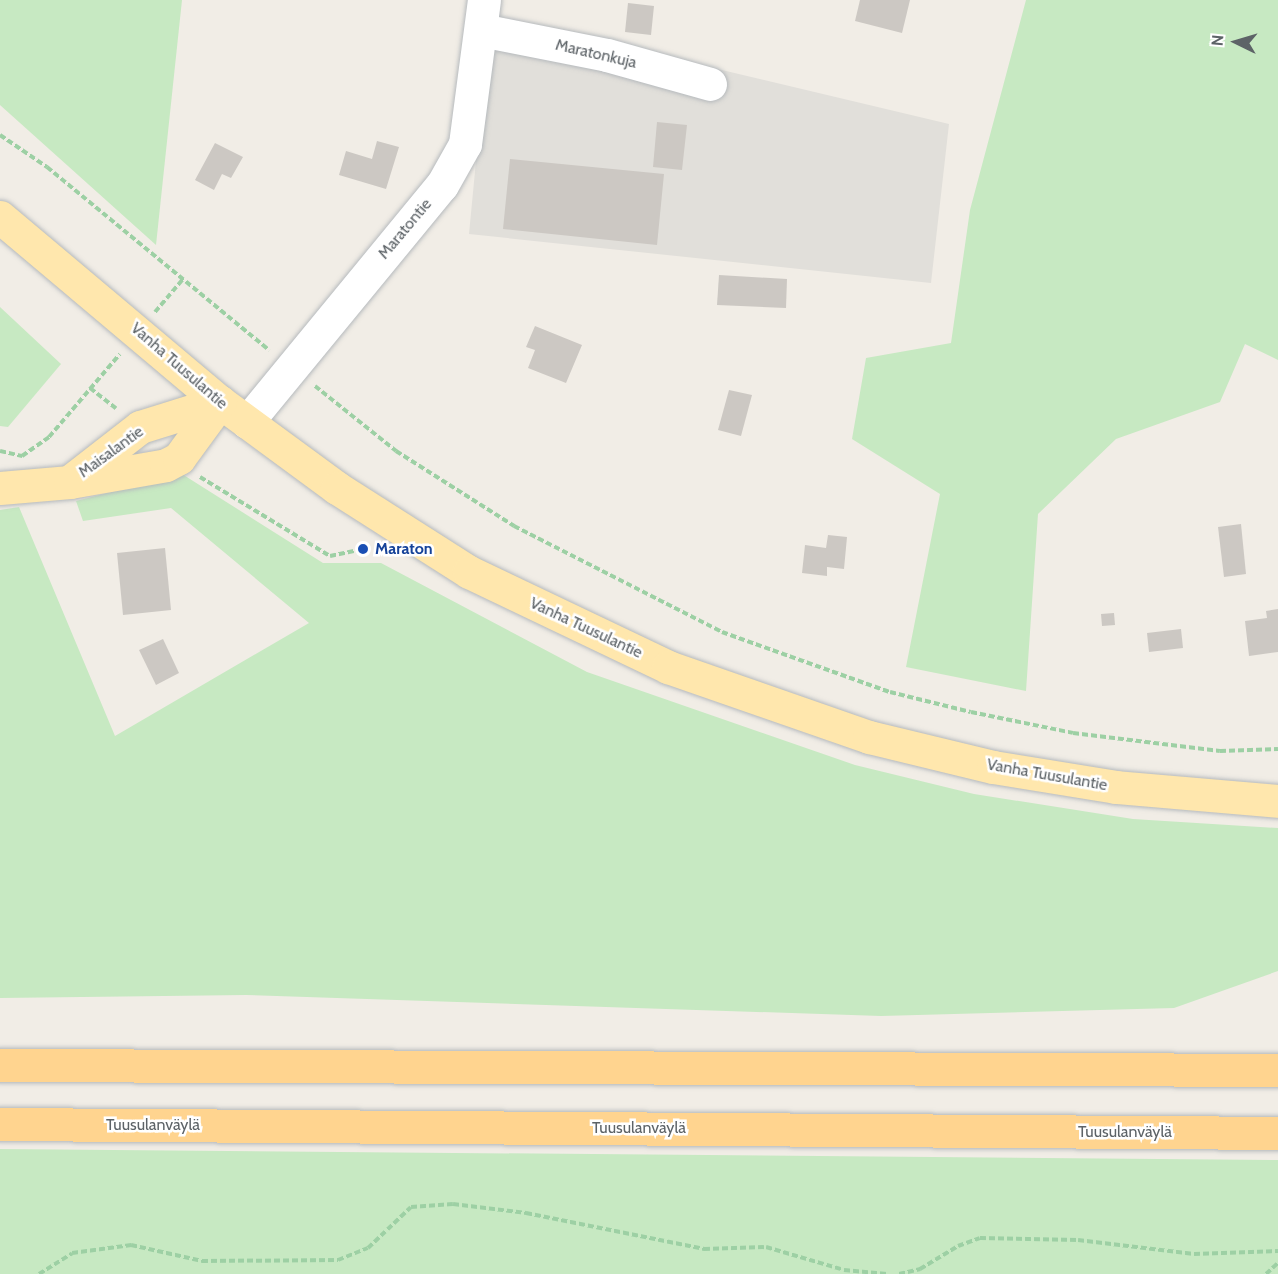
<!DOCTYPE html>
<meta charset="utf-8">
<style>
body{margin:0}
#map{position:relative;width:1278px;height:1274px;overflow:hidden;background:#f1ede6;font-family:Cabin,sans-serif}
div>[style]{position:absolute}
[style*='--x']{left:calc(var(--x)*1px);top:calc(var(--y)*1px);width:calc(var(--w)*1px);rotate:calc(var(--a)*1deg)}
.industrial>*{inset:0;background:#e1dfda}
.green>*{inset:0;background:#c7e9c2}
.building>*{inset:0;background:#ccc8c3}
.path>*{height:4px;margin-top:-2px;transform-origin:0;background:repeating-linear-gradient(90deg,#9dd0a4 0 6px,transparent 0 9px)}
.roads{filter:drop-shadow(0 0 2px #b6babd) drop-shadow(0 0 2px #b6babd)}
.minor>*{height:33px;margin:-16.5px;padding:0 16.5px;transform-origin:16.5px;border-radius:16.5px;background:#fff}
.major>*{height:33px;margin:-16.5px;padding:0 16.5px;transform-origin:16.5px;border-radius:16.5px;background:#ffe7ad}
.highway>*{height:33px;margin:-16.5px;padding:0 16.5px;transform-origin:16.5px;border-radius:16.5px;background:#ffd48f}
.dots>*{width:16px;height:16px;translate:-50% -50%;box-sizing:border-box;border:3px solid #fff;border-radius:50%}
span{translate:-50% -50%;white-space:nowrap;text-align:center;line-height:1.15;-webkit-text-stroke:5px #fff;paint-order:stroke}
.street-label{font-size:16px;color:#5d6367}
.transit-label{font-size:16px;color:#164399;font-weight:700}
.left{translate:0 -50%;text-align:left}
.north{position:absolute;left:1206px;top:12px;width:60px;height:60px;-webkit-text-stroke:4px #fff;paint-order:stroke;rotate:275deg;font-size:16px;font-weight:700;line-height:24px;text-align:center;color:#5d6367}
.north::after{content:'';display:block;margin:auto;width:21px;height:27px;background:#5d6367;clip-path:polygon(50% 0,100% 100%,50% 72%,0 100%)}
</style>
<div id="map">
<div class="industrial">
<div style="clip-path:polygon(490px 15px,949px 124px,931px 283px,469px 234px)"></div>
</div>
<div class="green">
<div style="clip-path:polygon(0 0,182px 0,156px 245px,0 105px)"></div>
<div style="clip-path:polygon(1026px 0,1278px 0,1278px 360px,1245px 344px,1220px 402px,1116px 439px,1038px 514px,1026px 691px,906px 667px,940px 494px,852px 439px,866px 358px,951px 343px,970px 210px)"></div>
<div style="clip-path:polygon(0 307px,61px 364px,8px 427px,0 426px)"></div>
<div style="clip-path:polygon(182px 474px,323px 563px,381px 563px,587px 672px,855px 765px,974px 794px,1133px 819px,1278px 828px,1278px 971px,1174px 1008px,881px 1016px,246px 995px,0 998px,0 510px,19px 507px,115px 736px,309px 623px,171px 508px,83px 521px,76px 501px)"></div>
<div style="clip-path:polygon(0 1149px,1278px 1160px,1278px 1274px,0 1274px)"></div>
</div>
<div class="building">
<div style="clip-path:polygon(860px 0,910px 0,902px 33px,855px 21px)"></div>
<div style="clip-path:polygon(628px 3px,654px 6px,651px 35px,625px 32px)"></div>
<div style="clip-path:polygon(657px 122px,687px 125px,682px 170px,653px 167px)"></div>
<div style="clip-path:polygon(377px 141px,399px 147px,386px 189px,339px 175px,346px 151px,372px 159px)"></div>
<div style="clip-path:polygon(215px 143px,243px 157px,231px 178px,222px 174px,214px 190px,195px 180px)"></div>
<div style="clip-path:polygon(510px 159px,664px 174px,657px 245px,503px 229px)"></div>
<div style="clip-path:polygon(719px 275px,787px 279px,786px 308px,717px 305px)"></div>
<div style="clip-path:polygon(535px 326px,582px 345px,566px 383px,528px 368px,535px 350px,526px 347px)"></div>
<div style="clip-path:polygon(729px 390px,752px 395px,741px 436px,718px 430px)"></div>
<div style="clip-path:polygon(1241px 524px,1246px 574px,1224px 577px,1218px 527px)"></div>
<div style="clip-path:polygon(828px 535px,847px 537px,844px 569px,827px 567px,827px 576px,802px 573px,805px 545px,826px 548px)"></div>
<div style="clip-path:polygon(165px 548px,171px 610px,123px 615px,117px 553px)"></div>
<div style="clip-path:polygon(1278px 609px,1278px 652px,1249px 656px,1245px 621px,1267px 618px,1266px 611px)"></div>
<div style="clip-path:polygon(1114px 613px,1115px 625px,1102px 626px,1101px 614px)"></div>
<div style="clip-path:polygon(1181px 629px,1183px 648px,1149px 652px,1147px 633px)"></div>
<div style="clip-path:polygon(163px 639px,179px 673px,156px 685px,139px 650px)"></div>
</div>
<div class="path">
<div style="--x:0;--y:135;--w:57;--a:34.2"></div>
<div style="--x:47;--y:167;--w:288;--a:39.5"></div>
<div style="--x:155;--y:312;--w:43;--a:-49.7"></div>
<div style="--x:315;--y:386;--w:104;--a:38.7"></div>
<div style="--x:396;--y:451;--w:140;--a:32.4"></div>
<div style="--x:514;--y:526;--w:233;--a:27"></div>
<div style="--x:722;--y:632;--w:178;--a:19.7"></div>
<div style="--x:890;--y:692;--w:83;--a:13.9"></div>
<div style="--x:971;--y:712;--w:104;--a:11.6"></div>
<div style="--x:1073;--y:733;--w:148;--a:7"></div>
<div style="--x:1220;--y:751;--w:58;--a:-2"></div>
<div style="--x:90;--y:388;--w:33;--a:38"></div>
<div style="--x:0;--y:451;--w:23;--a:13"></div>
<div style="--x:22;--y:456;--w:33;--a:-35"></div>
<div style="--x:49;--y:437;--w:109;--a:-49.5"></div>
<div style="--x:200;--y:477;--w:152;--a:31.3"></div>
<div style="--x:330;--y:556;--w:34;--a:-12"></div>
<div style="--x:39;--y:1274;--w:39;--a:-32"></div>
<div style="--x:72;--y:1253;--w:60;--a:-7.7"></div>
<div style="--x:131;--y:1245;--w:73;--a:12.7"></div>
<div style="--x:202;--y:1261;--w:136;--a:-0.4"></div>
<div style="--x:338;--y:1260;--w:32;--a:-22"></div>
<div style="--x:368;--y:1248;--w:59;--a:-43.6"></div>
<div style="--x:411;--y:1207;--w:42;--a:-4.1"></div>
<div style="--x:453;--y:1204;--w:74;--a:7"></div>
<div style="--x:526;--y:1213;--w:182;--a:11.4"></div>
<div style="--x:704;--y:1249;--w:62;--a:-1.8"></div>
<div style="--x:766;--y:1247;--w:81;--a:16.4"></div>
<div style="--x:844;--y:1270;--w:43;--a:5.3"></div>
<div style="--x:899;--y:1274;--w:22;--a:-13"></div>
<div style="--x:920;--y:1269;--w:44;--a:-31.2"></div>
<div style="--x:958;--y:1246;--w:23;--a:-20"></div>
<div style="--x:980;--y:1238;--w:98;--a:1.2"></div>
<div style="--x:1078;--y:1240;--w:117;--a:6.9"></div>
<div style="--x:1194;--y:1254;--w:84;--a:-2"></div>
<div style="--x:1266;--y:1274;--w:16;--a:-43"></div>
</div>
<div class="roads">
<div class="minor">
<div style="--x:481;--y:30;--w:128;--a:11.2"></div>
<div style="--x:607;--y:55;--w:107;--a:15.7"></div>
<div style="--x:247;--y:422;--w:307;--a:-50.6"></div>
<div style="--x:442;--y:185;--w:47;--a:-60.7"></div>
<div style="--x:465;--y:144;--w:145;--a:-82.5"></div>
</div>
<div class="major">
<div style="--x:0;--y:217;--w:287;--a:40.1"></div>
<div style="--x:220;--y:402;--w:145;--a:36.3"></div>
<div style="--x:337;--y:488;--w:156;--a:32.5"></div>
<div style="--x:469;--y:572;--w:221;--a:25.5"></div>
<div style="--x:668;--y:667;--w:213;--a:19.2"></div>
<div style="--x:869;--y:737;--w:128;--a:13.6"></div>
<div style="--x:993;--y:767;--w:125;--a:9.2"></div>
<div style="--x:1116;--y:787;--w:163;--a:4.9"></div>
<div style="--x:73;--y:479;--w:85;--a:-37.8"></div>
<div style="--x:140;--y:427;--w:84;--a:-17.4"></div>
<div style="--x:0;--y:488;--w:70;--a:-4.9"></div>
<div style="--x:70;--y:482;--w:97;--a:-10"></div>
<div style="--x:166;--y:465;--w:15;--a:-28"></div>
<div style="--x:179;--y:458;--w:69;--a:-53.8"></div>
</div>
<div class="highway">
<div style="--x:0;--y:1065;--w:1278;--a:0.22"></div>
<div style="--x:0;--y:1124;--w:1278;--a:0.4"></div>
</div>
</div>
<div class="dots">
<div style="left:363px;top:549px;background:#1a4fb4"></div>
</div>
<div class="street-label">
<span style="left:596px;top:54px;rotate:13deg">Maratonkuja</span>
<span style="left:405px;top:229px;rotate:-50deg">Maratontie</span>
<span style="left:179px;top:366px;rotate:41deg">Vanha Tuusulantie</span>
<span style="left:111px;top:452px;rotate:-36deg">Maisalantie</span>
<span style="left:586px;top:628px;rotate:25deg">Vanha Tuusulantie</span>
<span style="left:1047px;top:775px;rotate:10deg">Vanha Tuusulantie</span>
<span style="left:153px;top:1125px">Tuusulanväylä</span>
<span style="left:639px;top:1128px">Tuusulanväylä</span>
<span style="left:1125px;top:1132px">Tuusulanväylä</span>
</div>
<div class="transit-label">
<span class="left" style="left:375px;top:549px">Maraton</span>
</div>
<div class="north">N</div>
</div>
